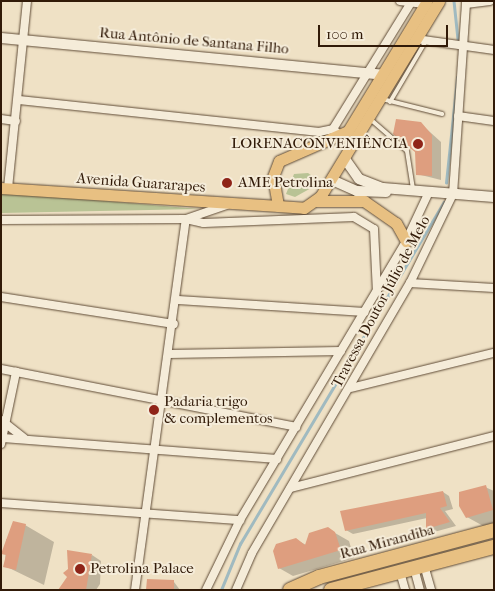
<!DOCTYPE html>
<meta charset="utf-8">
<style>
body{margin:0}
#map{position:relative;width:495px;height:591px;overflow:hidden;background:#efe1c5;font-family:"IM FELL French Canon",serif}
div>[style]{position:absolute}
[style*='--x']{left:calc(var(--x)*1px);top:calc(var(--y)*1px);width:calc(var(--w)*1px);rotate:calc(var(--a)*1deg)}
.green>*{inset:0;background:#b9c395}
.shadow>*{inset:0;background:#0003}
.stream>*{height:2.5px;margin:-1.25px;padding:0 1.25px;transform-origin:1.25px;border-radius:1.25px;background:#a0bac0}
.building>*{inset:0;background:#de9e7f}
.path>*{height:1px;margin-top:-0.5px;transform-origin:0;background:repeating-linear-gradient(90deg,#311a08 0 1px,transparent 0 3.5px)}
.roads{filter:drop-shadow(0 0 1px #604c37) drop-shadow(0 0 1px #604c37)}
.lane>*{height:4px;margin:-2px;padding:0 2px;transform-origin:2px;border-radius:2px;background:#f5ecd9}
.street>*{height:8px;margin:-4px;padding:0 4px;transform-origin:4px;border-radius:4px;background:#f5ecd9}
.secondary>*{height:10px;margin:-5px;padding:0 5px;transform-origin:5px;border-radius:5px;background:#f5ecd9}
.primary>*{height:11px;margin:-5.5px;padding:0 5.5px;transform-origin:5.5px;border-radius:5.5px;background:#e8c082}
.highway>*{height:14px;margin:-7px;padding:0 7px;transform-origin:7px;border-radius:7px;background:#e8c082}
.dots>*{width:14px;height:14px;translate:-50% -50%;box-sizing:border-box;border:2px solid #f5ecd9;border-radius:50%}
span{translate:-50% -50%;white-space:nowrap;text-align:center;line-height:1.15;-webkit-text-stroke:4px #f5ecd9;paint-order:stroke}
.street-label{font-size:15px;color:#311a08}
.poi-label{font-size:15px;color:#311a08}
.right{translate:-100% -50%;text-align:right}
.left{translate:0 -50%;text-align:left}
.frame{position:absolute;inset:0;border:2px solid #311a08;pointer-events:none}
.scale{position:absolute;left:318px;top:25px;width:130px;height:22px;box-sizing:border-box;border:2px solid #311a08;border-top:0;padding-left:6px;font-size:15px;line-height:18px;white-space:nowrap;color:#311a08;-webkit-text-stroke:4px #f5ecd9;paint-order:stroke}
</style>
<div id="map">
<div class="green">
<div style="clip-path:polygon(308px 173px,315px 178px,313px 187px,295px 197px,286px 194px,294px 174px)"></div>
<div style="clip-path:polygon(1px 192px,199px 209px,1px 213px)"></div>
</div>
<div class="shadow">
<div style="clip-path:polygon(420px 123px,441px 142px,441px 180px,417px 174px)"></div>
<div style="clip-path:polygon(485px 487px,494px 491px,494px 532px,467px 517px)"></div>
<div style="clip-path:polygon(443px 492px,449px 496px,453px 509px,445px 511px,456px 526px,434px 532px,427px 528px,427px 518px,353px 534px,346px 530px)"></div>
<div style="clip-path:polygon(25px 525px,54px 542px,44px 585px,5px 566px,6px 539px,10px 540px)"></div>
<div style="clip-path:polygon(328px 529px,349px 541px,354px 558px,293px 576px,279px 568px,295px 539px,306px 545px)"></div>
<div style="clip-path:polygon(92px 555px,101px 561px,100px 584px,96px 590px,65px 590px)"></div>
<div style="clip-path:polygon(174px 582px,180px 590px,147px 590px)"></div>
</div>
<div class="stream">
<div style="--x:454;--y:1;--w:38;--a:84"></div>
<div style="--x:446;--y:183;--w:106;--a:-84"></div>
<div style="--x:221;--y:590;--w:50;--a:-67.6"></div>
<div style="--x:240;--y:544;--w:398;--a:-59.2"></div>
</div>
<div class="building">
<div style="clip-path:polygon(396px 119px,421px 122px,432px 135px,432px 176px,416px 175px,415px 152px,393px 134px)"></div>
<div style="clip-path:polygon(486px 485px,493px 510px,466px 518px,459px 506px,459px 492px)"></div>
<div style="clip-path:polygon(443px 491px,447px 506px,440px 508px,450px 522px,426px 529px,426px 513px,345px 531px,340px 511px)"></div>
<div style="clip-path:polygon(13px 521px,26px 524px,16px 570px,3px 567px,6px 555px,1px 554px)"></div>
<div style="clip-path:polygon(328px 527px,335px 532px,341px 550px,278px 569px,273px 551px,276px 544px,296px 538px,305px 545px,309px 533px)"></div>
<div style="clip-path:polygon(67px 550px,92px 554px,86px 590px,58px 590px,67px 577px,63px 573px,68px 569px)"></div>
<div style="clip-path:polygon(147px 579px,174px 580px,174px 590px,146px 590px)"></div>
</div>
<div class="path">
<div style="--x:1;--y:139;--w:3;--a:90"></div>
</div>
<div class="roads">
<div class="lane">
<div style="--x:382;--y:99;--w:62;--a:14"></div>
<div style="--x:390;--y:102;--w:71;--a:-59.5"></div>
<div style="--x:369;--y:118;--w:50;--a:41"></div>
<div style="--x:407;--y:151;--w:39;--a:81"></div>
</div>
<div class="street">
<div style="--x:400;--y:1;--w:26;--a:7"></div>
<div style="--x:466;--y:4;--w:24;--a:-7"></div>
<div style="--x:416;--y:39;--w:79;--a:8"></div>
<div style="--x:19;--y:100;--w:302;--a:6.1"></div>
<div style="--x:319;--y:132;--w:14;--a:-12"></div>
<div style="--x:333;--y:129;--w:9;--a:41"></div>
<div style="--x:458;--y:116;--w:36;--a:8"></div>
<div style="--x:1;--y:119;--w:15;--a:8"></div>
<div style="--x:333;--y:129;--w:150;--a:-58.3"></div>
<div style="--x:8;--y:188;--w:188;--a:-84.2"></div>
<div style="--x:186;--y:219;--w:43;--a:-18.9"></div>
<div style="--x:1;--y:220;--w:185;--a:-0.3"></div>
<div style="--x:186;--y:219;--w:18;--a:13"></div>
<div style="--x:204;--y:223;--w:150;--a:-2.3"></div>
<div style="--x:354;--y:217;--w:23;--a:31"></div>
<div style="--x:374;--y:229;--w:63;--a:87.3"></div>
<div style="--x:410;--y:283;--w:84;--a:3.4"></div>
<div style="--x:1;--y:297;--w:175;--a:8.9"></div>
<div style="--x:178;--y:300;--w:187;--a:3.7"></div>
<div style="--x:169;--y:354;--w:172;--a:-1"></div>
<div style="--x:1;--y:369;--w:301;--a:11.1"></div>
<div style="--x:351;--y:388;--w:147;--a:-13.8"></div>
<div style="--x:1;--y:420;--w:29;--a:38"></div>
<div style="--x:3;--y:438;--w:275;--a:4.4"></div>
<div style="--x:1;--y:444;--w:74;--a:-78.2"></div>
<div style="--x:291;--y:488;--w:210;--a:-14.4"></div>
<div style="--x:1;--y:503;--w:240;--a:4.1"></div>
<div style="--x:424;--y:565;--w:26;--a:74"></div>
<div style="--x:414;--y:568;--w:23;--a:75"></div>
<div style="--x:400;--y:572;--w:19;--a:74"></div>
<div style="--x:135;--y:590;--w:374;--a:-82.2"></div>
<div style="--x:206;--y:590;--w:78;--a:-64.1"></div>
<div style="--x:240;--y:520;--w:325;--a:-59.2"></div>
<div style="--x:406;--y:241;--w:52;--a:-64.9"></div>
<div style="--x:236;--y:590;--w:40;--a:-66.6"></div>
<div style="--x:252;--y:553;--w:313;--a:-59.7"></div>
<div style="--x:410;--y:283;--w:99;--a:-64.2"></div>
<div style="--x:453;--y:194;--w:193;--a:-86.1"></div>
</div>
<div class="secondary">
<div style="--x:1;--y:38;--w:384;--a:5.5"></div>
<div style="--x:345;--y:159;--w:24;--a:55"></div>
<div style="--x:359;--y:179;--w:26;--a:21"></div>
<div style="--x:383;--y:188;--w:111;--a:4.6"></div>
<div style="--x:332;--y:180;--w:27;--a:24"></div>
<div style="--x:357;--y:191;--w:29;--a:2"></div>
</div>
<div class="primary">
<div style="--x:427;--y:1;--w:152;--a:121.3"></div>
<div style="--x:348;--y:131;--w:75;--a:156.5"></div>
<div style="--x:279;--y:161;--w:17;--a:111"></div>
<div style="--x:273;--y:177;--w:29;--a:80"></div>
<div style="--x:278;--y:206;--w:26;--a:4"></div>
<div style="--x:304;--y:208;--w:19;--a:-35"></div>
<div style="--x:320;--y:197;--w:229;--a:-58.7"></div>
<div style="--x:1;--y:188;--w:278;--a:3.7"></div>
<div style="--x:315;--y:201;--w:49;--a:0"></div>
<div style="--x:364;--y:201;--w:39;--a:35"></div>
<div style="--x:396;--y:223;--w:21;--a:61"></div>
</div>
<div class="highway">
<div style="--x:290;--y:590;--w:32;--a:-24"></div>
<div style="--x:319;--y:577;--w:181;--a:-15"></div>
<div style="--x:331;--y:590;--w:169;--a:-14.8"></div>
</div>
</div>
<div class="dots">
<div style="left:418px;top:144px;background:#8f2418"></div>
<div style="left:227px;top:183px;background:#8f2418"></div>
<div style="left:154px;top:410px;background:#8f2418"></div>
<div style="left:80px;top:569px;background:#8f2418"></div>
</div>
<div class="street-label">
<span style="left:194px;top:41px;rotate:5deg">Rua Antônio de Santana Filho</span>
<span style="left:141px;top:183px;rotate:4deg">Avenida Guararapes</span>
<span style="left:381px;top:302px;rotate:-62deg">Travessa Doutor Júlio de Melo</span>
<span style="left:387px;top:542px;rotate:-15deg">Rua Mirandiba</span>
</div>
<div class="poi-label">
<span class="right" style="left:408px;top:144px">LORENACONVENIÊNCIA</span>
<span class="left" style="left:238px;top:183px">AME Petrolina</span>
<span class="left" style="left:164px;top:410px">Padaria trigo<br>&amp; complementos</span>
<span class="left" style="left:90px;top:569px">Petrolina Palace</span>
</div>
<div class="frame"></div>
<div class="scale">100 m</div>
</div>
